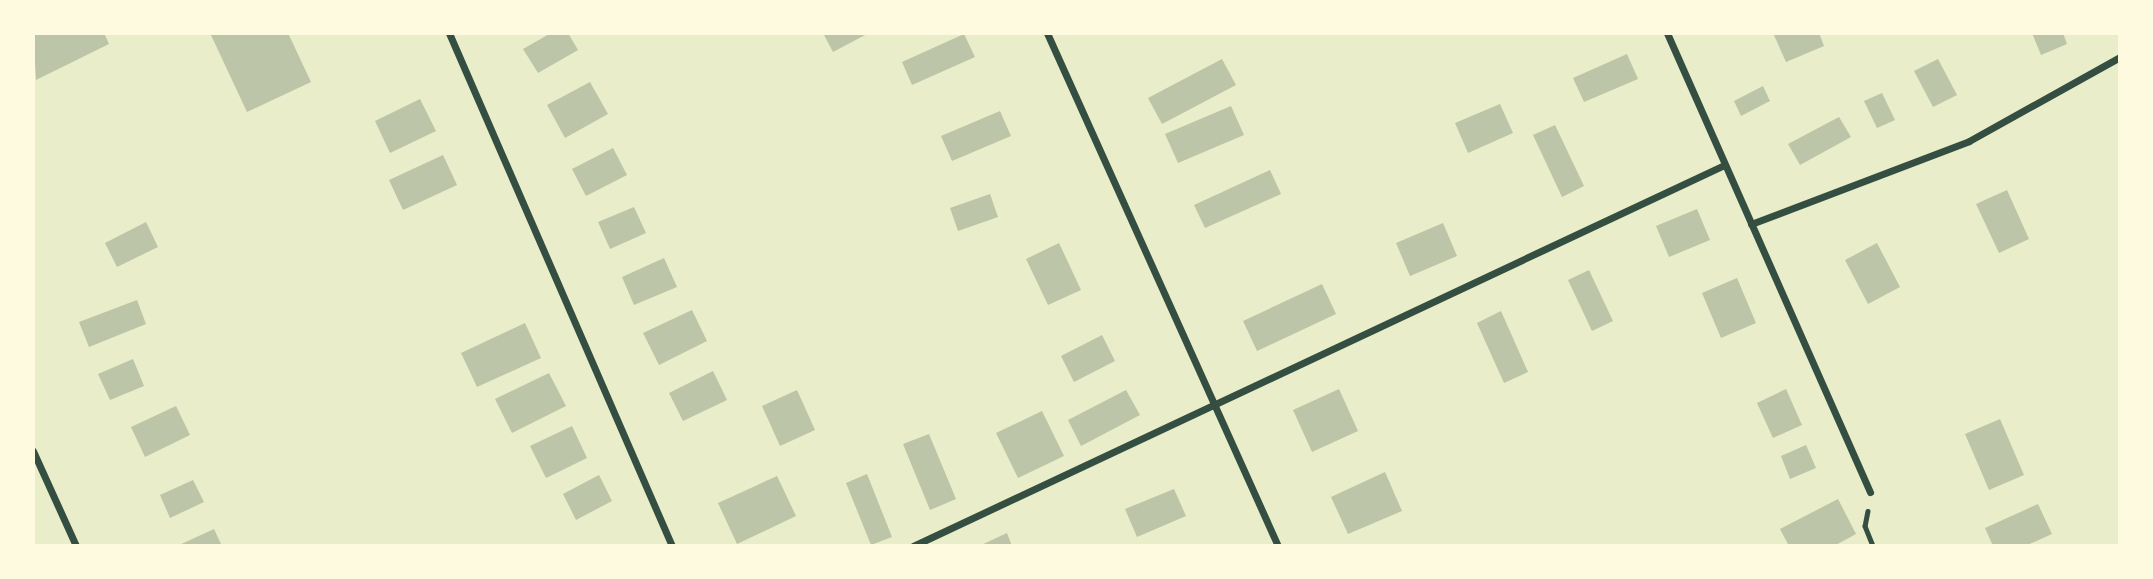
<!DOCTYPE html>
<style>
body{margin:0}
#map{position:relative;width:2153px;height:579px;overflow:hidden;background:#e9edc9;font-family:Arial,sans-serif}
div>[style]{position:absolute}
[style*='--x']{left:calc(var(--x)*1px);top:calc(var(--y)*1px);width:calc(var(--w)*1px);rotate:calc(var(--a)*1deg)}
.building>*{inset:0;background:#bcc5a7}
.path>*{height:4.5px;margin:-2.25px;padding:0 2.25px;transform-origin:2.25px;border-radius:2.25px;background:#344e41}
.minor>*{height:7px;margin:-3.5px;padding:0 3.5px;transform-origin:3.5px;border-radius:3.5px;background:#344e41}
span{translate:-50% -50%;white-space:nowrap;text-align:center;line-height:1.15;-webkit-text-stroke:5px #fefae0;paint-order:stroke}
.frame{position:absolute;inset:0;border:35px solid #fefae0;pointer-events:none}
</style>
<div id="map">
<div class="building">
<div style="clip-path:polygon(33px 33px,104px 33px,109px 44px,36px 80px)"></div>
<div style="clip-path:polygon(210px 33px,288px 33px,311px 82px,247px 112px)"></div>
<div style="clip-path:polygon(551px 33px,568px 33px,578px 50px,538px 73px,523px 49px)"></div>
<div style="clip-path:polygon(823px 33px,869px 33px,833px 52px)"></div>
<div style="clip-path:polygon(1773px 33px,1819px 33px,1824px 46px,1786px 62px)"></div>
<div style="clip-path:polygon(2032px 33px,2063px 33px,2067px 44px,2041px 55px)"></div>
<div style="clip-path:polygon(964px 34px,975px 57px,912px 85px,902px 62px)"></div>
<div style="clip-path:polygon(1627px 54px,1638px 79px,1584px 102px,1573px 78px)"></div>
<div style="clip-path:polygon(1222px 59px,1236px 85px,1162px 124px,1148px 98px)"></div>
<div style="clip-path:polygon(1938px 59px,1957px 95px,1933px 107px,1914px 71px)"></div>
<div style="clip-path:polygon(590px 82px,608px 114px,565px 138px,547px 105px)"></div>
<div style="clip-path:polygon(1763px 86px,1770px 101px,1741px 116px,1734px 101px)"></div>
<div style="clip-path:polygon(1882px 93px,1895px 120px,1877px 128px,1864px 101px)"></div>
<div style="clip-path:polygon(420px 99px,436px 131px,390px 153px,375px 121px)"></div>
<div style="clip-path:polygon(1500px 104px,1513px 133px,1468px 153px,1455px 123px)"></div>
<div style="clip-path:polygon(1231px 106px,1244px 135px,1178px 163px,1165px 134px)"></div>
<div style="clip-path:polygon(1000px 111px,1011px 136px,952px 161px,941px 136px)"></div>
<div style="clip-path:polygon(1839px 117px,1851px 137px,1800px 165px,1788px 144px)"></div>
<div style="clip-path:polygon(1555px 125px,1584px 186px,1562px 197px,1533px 135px)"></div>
<div style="clip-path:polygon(613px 148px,627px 175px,586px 196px,572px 169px)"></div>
<div style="clip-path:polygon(443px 155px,457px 185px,403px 210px,389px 180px)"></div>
<div style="clip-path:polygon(1270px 170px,1281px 194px,1205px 228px,1194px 205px)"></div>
<div style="clip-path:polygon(2007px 190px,2029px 239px,1999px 253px,1976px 204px)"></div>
<div style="clip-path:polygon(990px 194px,998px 217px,958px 231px,950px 208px)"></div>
<div style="clip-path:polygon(634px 207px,646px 233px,610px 249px,598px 222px)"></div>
<div style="clip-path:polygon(1697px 209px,1710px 240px,1669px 257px,1656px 226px)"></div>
<div style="clip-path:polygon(146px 222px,158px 247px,117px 267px,105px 243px)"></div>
<div style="clip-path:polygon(1443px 223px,1457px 256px,1410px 276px,1396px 243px)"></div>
<div style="clip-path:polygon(1059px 243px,1081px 290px,1048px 305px,1026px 259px)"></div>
<div style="clip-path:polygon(1877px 243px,1900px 287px,1868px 304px,1845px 260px)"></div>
<div style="clip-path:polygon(664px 258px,677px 287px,634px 305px,622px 277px)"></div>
<div style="clip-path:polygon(1589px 270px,1613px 321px,1592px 331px,1568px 280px)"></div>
<div style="clip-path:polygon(1737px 278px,1756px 323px,1721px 338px,1702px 293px)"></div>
<div style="clip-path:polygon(1322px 284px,1336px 314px,1257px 351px,1243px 321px)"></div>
<div style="clip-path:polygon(137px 300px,146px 324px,89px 347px,79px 322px)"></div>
<div style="clip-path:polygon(692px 310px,707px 341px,659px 365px,643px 333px)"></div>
<div style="clip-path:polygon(1501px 311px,1528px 372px,1504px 383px,1477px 323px)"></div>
<div style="clip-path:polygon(525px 323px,541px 358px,477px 387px,461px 353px)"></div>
<div style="clip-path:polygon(1102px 335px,1115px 361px,1074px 382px,1061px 356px)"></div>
<div style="clip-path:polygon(133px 359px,144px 386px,110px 400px,98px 374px)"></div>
<div style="clip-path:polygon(713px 371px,727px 400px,683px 421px,669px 393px)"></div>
<div style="clip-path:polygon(549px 373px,566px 406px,512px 433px,495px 399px)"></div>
<div style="clip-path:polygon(1339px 389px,1358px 431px,1312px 452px,1293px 410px)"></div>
<div style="clip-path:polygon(1786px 389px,1802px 425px,1773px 438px,1757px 403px)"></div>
<div style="clip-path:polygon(797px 390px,815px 430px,780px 446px,762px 406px)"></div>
<div style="clip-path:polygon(1126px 390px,1140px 415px,1081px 446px,1068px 420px)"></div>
<div style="clip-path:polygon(176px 406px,190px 435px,145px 457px,131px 427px)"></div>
<div style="clip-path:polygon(1042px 411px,1064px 456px,1018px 478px,996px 433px)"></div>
<div style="clip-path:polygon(2000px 419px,2024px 475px,1989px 490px,1965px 434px)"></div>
<div style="clip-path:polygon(572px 426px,587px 458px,546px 478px,530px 446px)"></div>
<div style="clip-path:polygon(929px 434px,956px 499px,930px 510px,903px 444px)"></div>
<div style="clip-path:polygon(1806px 445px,1816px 468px,1790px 479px,1781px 456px)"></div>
<div style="clip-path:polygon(1385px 472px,1402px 511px,1348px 534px,1331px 497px)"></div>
<div style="clip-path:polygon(867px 474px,892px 537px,871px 545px,846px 483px)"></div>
<div style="clip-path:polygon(599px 475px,612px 501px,576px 520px,563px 494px)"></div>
<div style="clip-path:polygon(777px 476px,796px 516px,737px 544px,718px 503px)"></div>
<div style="clip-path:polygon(193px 480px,204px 502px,170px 518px,160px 495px)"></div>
<div style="clip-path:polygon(1174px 489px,1186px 516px,1137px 537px,1125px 509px)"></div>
<div style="clip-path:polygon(1838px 499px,1856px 534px,1834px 546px,1789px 546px,1780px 529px)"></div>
<div style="clip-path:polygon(2038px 504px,2052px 534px,2025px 546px,1993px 546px,1985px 528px)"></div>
<div style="clip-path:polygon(214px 529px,222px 546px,177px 546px)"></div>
<div style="clip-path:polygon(1007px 533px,1012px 546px,979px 546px)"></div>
</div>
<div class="path">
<div style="--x:1868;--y:511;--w:15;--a:101"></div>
<div style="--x:1865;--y:526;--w:22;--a:68"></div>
</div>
<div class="minor">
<div style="--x:449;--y:33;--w:559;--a:66.51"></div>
<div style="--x:1047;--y:33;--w:563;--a:65.76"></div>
<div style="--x:1667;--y:33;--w:502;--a:66.14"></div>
<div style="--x:1751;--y:224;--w:233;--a:-20.8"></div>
<div style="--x:1969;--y:141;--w:173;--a:-29.1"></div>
<div style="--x:33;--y:451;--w:104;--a:65.6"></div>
<div style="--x:913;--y:546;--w:896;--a:-25.16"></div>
</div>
<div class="frame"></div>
</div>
